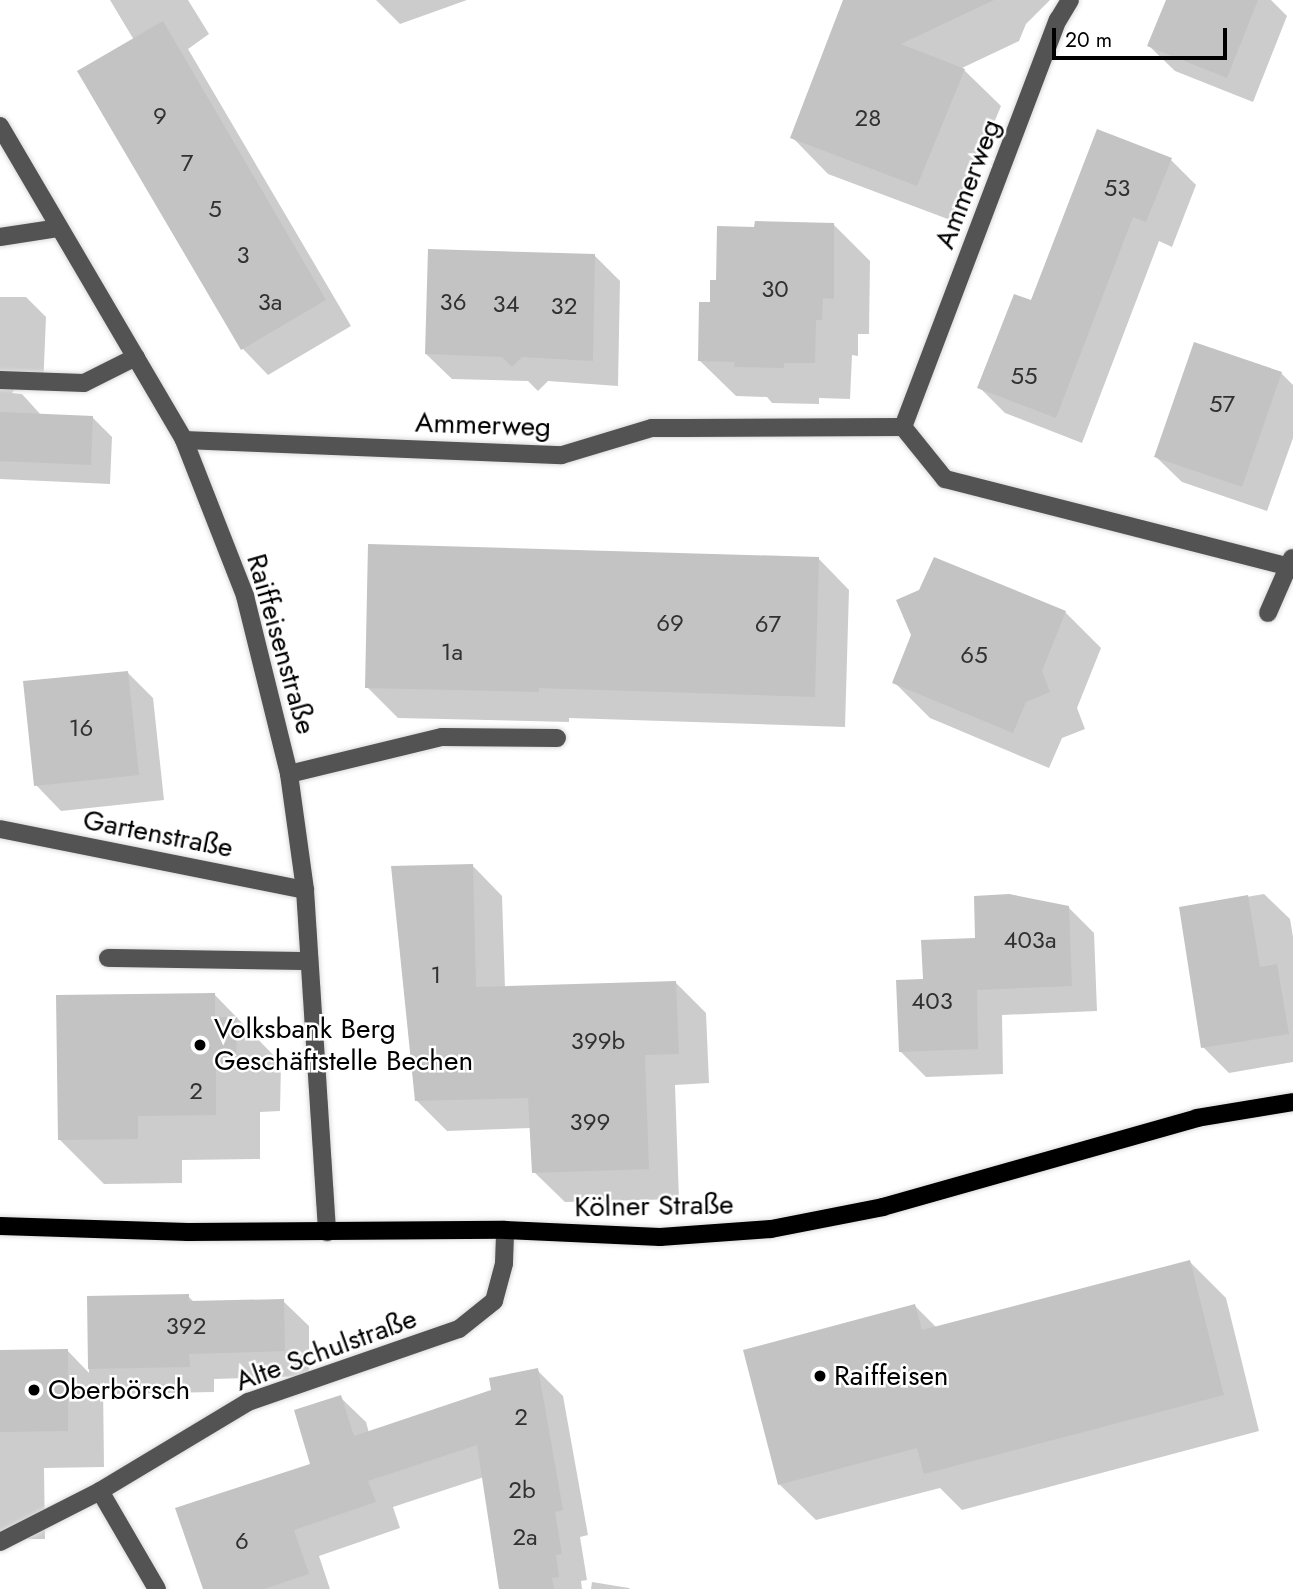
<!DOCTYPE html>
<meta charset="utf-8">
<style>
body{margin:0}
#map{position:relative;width:1293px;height:1589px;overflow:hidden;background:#fff;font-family:Jost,sans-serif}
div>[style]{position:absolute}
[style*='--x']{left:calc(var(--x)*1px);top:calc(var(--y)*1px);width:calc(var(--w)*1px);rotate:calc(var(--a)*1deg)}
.shadow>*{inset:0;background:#0003}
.building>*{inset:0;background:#c3c3c3}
.roads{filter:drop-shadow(0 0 2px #dbdbdb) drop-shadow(0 0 2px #dbdbdb)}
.minor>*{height:18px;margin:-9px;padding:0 9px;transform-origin:9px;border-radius:9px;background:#535353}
.major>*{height:18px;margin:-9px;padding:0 9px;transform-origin:9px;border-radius:9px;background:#000}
.dots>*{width:19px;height:19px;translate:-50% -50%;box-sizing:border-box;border:4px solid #fff;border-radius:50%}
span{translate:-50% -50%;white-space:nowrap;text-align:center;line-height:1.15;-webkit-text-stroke:5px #fff;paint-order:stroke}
.number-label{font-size:24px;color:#313131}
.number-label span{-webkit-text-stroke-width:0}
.street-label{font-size:28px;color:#000}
.poi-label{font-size:28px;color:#000}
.left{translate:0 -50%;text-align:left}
.scale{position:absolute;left:1052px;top:28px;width:175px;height:32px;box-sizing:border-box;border:4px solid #000;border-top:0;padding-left:9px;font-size:21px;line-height:24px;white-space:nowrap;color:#000;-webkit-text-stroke:5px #fff;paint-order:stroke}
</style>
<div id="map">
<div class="shadow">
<div style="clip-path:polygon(110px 0,188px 0,209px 34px,188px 49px,351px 326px,268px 375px,243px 349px,79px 72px,134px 40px)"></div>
<div style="clip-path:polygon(376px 0,467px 0,400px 24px)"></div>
<div style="clip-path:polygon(849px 0,1050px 0,1026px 24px,1019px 41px,962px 68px,1001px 106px,953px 221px,828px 174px,792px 137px)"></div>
<div style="clip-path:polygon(1168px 0,1271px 0,1287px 16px,1253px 102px,1175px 71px,1149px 46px)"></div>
<div style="clip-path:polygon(1171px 160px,1196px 185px,1172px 247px,1159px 241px,1082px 443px,1005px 413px,979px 387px,1032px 303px)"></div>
<div style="clip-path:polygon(834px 225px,870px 261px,869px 334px,858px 334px,858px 356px,852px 355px,850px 399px,819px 398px,819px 404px,772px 403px,767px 397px,736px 396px,699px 360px,718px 282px,756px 228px)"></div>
<div style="clip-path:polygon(595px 256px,620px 281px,618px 386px,548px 381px,538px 391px,528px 381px,452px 379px,426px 354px)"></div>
<div style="clip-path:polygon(0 297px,26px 297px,46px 317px,43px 389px,15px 389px,12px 393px,22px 394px,41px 415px,92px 417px,112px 437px,110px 484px,0 479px)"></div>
<div style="clip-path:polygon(1281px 373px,1293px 385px,1293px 438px,1267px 511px,1182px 482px,1156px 457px)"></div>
<div style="clip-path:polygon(819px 559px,849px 590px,845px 727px,569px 718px,569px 722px,398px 718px,367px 687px)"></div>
<div style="clip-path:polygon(1065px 612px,1101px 648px,1077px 708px,1085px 729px,1062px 738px,1049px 768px,930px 718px,894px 682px)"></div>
<div style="clip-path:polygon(128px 673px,153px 698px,164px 800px,61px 811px,36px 785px)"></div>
<div style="clip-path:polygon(472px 865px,502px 896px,505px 988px,676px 983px,706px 1013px,709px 1083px,675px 1085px,679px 1199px,565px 1202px,534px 1172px,532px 1128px,447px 1131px,417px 1101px)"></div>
<div style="clip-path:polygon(1264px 894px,1290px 919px,1293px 937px,1293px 1062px,1229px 1073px,1203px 1047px,1181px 908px)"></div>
<div style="clip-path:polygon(1068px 907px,1094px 933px,1097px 1011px,1002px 1015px,1003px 1074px,926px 1077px,900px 1051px,925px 981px,977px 940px)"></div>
<div style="clip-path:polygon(214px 994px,281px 1063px,280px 1111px,260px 1112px,260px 1159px,182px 1160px,182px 1183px,104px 1184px,59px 1139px)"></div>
<div style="clip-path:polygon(1189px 1261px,1226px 1298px,1259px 1431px,962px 1510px,940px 1488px,816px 1520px,779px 1484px,915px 1306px,937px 1328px)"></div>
<div style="clip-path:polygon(188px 1296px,195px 1303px,283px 1301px,309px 1326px,309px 1376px,214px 1379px,214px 1392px,115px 1394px,103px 1382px,104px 1467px,44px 1468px,45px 1539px,0 1539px,0 1351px,67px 1350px,89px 1373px,89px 1298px)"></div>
<div style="clip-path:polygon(537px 1370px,563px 1396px,588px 1535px,580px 1537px,587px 1580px,581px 1581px,582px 1589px,501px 1589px,484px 1477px,393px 1507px,400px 1528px,319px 1556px,330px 1589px,204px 1589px,312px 1465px,340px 1397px,366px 1422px,369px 1433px,493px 1391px)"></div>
<div style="clip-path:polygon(592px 1582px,629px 1588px,630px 1589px,591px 1589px)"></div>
</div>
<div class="building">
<div style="clip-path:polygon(843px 0,994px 0,901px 44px,965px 69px,917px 186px,790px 138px)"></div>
<div style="clip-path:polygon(1166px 0,1258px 0,1227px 78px,1147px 46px)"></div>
<div style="clip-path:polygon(163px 21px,326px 300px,241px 350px,77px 71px)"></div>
<div style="clip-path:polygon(1097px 129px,1172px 158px,1146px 222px,1133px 217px,1056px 418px,977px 388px,1014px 294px,1031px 300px)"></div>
<div style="clip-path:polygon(755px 221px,834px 223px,834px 299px,823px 298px,822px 320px,816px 320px,815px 363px,784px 363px,784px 368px,734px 367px,735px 362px,698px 361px,699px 302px,710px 302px,710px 280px,716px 280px,717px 226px,754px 227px)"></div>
<div style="clip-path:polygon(428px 249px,595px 254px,593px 361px,522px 357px,512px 367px,502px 357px,425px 354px)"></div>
<div style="clip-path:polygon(1194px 342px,1282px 372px,1242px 487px,1154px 457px)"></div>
<div style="clip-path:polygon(0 412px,93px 416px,91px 465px,0 461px)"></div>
<div style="clip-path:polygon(368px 544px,819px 557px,815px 697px,539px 688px,539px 692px,365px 688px)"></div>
<div style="clip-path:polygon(934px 557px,1066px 611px,1042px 671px,1050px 692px,1026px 702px,1013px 733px,892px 683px,911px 635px,896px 600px,919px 590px)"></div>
<div style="clip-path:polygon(128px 671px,139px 775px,34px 786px,23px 681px)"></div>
<div style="clip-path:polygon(473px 864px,476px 987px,676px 981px,679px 1054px,645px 1055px,649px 1169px,532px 1173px,528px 1098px,415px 1101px,391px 866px)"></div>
<div style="clip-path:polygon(1009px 894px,1069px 906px,1072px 986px,977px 990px,978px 1049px,899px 1052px,896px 980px,923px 979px,921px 940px,975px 938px,974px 896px)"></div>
<div style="clip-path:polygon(1248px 895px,1260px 967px,1277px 964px,1289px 1034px,1201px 1048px,1179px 907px)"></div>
<div style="clip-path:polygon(215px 993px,215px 1017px,237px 1017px,236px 1067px,216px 1068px,216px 1115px,138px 1116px,138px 1139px,58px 1140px,56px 995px)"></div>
<div style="clip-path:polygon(1190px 1260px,1224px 1395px,924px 1474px,917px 1448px,778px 1485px,743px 1350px,915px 1304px,922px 1330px)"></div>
<div style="clip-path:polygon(189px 1294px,189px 1301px,284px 1299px,285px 1351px,189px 1354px,190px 1367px,88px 1369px,87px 1296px)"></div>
<div style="clip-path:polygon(68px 1349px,68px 1431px,0 1432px,0 1350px)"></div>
<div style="clip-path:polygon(538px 1368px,563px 1510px,555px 1512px,562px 1554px,556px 1555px,559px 1577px,552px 1578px,554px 1589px,499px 1589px,477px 1445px,368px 1481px,376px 1502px,294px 1530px,309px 1574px,264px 1589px,203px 1589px,175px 1508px,310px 1464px,294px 1410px,341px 1395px,354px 1436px,491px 1390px,489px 1378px)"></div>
</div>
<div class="roads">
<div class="minor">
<div style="--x:0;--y:126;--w:364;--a:59.6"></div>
<div style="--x:184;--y:440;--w:168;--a:68.6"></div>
<div style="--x:245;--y:596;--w:183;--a:76.1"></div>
<div style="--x:289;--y:774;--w:117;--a:82.1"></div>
<div style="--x:305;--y:890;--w:343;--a:86.3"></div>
<div style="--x:0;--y:237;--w:60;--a:-8.7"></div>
<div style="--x:0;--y:380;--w:84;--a:2"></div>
<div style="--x:84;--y:383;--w:58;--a:-26.6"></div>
<div style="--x:903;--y:427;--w:67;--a:51.1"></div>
<div style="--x:945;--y:479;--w:355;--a:14.3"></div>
<div style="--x:184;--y:440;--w:378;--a:2.3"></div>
<div style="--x:562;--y:455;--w:94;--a:-16.7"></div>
<div style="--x:652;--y:428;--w:251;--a:-0.2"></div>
<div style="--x:903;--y:427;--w:436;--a:-69.2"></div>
<div style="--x:1058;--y:20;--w:23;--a:-59"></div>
<div style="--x:1268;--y:613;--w:60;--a:-66.4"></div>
<div style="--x:289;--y:774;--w:157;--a:-13.6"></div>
<div style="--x:442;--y:737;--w:115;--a:0.5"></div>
<div style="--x:0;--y:829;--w:311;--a:11.3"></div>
<div style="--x:108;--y:958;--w:201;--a:0.9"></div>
<div style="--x:100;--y:1491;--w:113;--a:59.8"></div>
<div style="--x:0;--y:1542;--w:112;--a:-27"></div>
<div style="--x:100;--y:1491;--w:173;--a:-31"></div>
<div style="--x:248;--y:1402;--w:223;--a:-19.1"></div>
<div style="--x:459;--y:1329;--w:45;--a:-38.7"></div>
<div style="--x:494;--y:1301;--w:39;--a:-75"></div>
<div style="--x:504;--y:1263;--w:33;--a:-88"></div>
</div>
<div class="major">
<div style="--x:0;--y:1226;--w:188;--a:1.8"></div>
<div style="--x:188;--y:1232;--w:317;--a:-0.4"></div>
<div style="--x:505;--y:1230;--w:155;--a:2.6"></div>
<div style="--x:660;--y:1237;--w:111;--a:-4.1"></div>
<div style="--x:771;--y:1229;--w:114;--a:-11.1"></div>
<div style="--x:883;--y:1207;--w:326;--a:-15.8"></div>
<div style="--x:1197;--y:1118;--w:97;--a:-9.5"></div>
</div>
</div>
<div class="dots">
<div style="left:200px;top:1045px;background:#000"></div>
<div style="left:820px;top:1376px;background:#000"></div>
<div style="left:34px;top:1390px;background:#000"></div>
</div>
<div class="number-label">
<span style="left:160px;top:116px">9</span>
<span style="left:868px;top:118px">28</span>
<span style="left:187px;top:163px">7</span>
<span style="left:1117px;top:188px">53</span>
<span style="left:215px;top:209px">5</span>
<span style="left:243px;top:255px">3</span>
<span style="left:775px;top:289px">30</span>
<span style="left:270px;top:302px">3a</span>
<span style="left:453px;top:302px">36</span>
<span style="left:506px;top:304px">34</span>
<span style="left:564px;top:306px">32</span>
<span style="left:1024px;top:376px">55</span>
<span style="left:1222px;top:404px">57</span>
<span style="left:670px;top:623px">69</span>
<span style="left:768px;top:624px">67</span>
<span style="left:452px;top:652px">1a</span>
<span style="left:974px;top:655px">65</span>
<span style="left:81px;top:728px">16</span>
<span style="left:1030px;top:940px">403a</span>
<span style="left:436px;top:975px">1</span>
<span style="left:932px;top:1001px">403</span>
<span style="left:598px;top:1041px">399b</span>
<span style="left:196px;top:1091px">2</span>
<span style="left:590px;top:1122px">399</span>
<span style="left:186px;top:1326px">392</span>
<span style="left:521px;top:1417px">2</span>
<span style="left:522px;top:1490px">2b</span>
<span style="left:525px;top:1537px">2a</span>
<span style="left:242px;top:1541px">6</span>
</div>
<div class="street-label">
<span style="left:968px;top:184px;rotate:-69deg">Ammerweg</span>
<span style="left:483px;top:425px;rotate:2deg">Ammerweg</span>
<span style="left:281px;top:644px;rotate:74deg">Raiffeisenstraße</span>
<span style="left:158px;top:834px;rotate:11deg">Gartenstraße</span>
<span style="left:654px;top:1206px;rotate:-1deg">Kölner Straße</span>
<span style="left:326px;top:1350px;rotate:-20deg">Alte Schulstraße</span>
</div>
<div class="poi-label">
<span class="left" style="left:214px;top:1045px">Volksbank Berg<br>Geschäftstelle Bechen</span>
<span class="left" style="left:834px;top:1376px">Raiffeisen</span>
<span class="left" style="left:48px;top:1390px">Oberbörsch</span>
</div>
<div class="scale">20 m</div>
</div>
